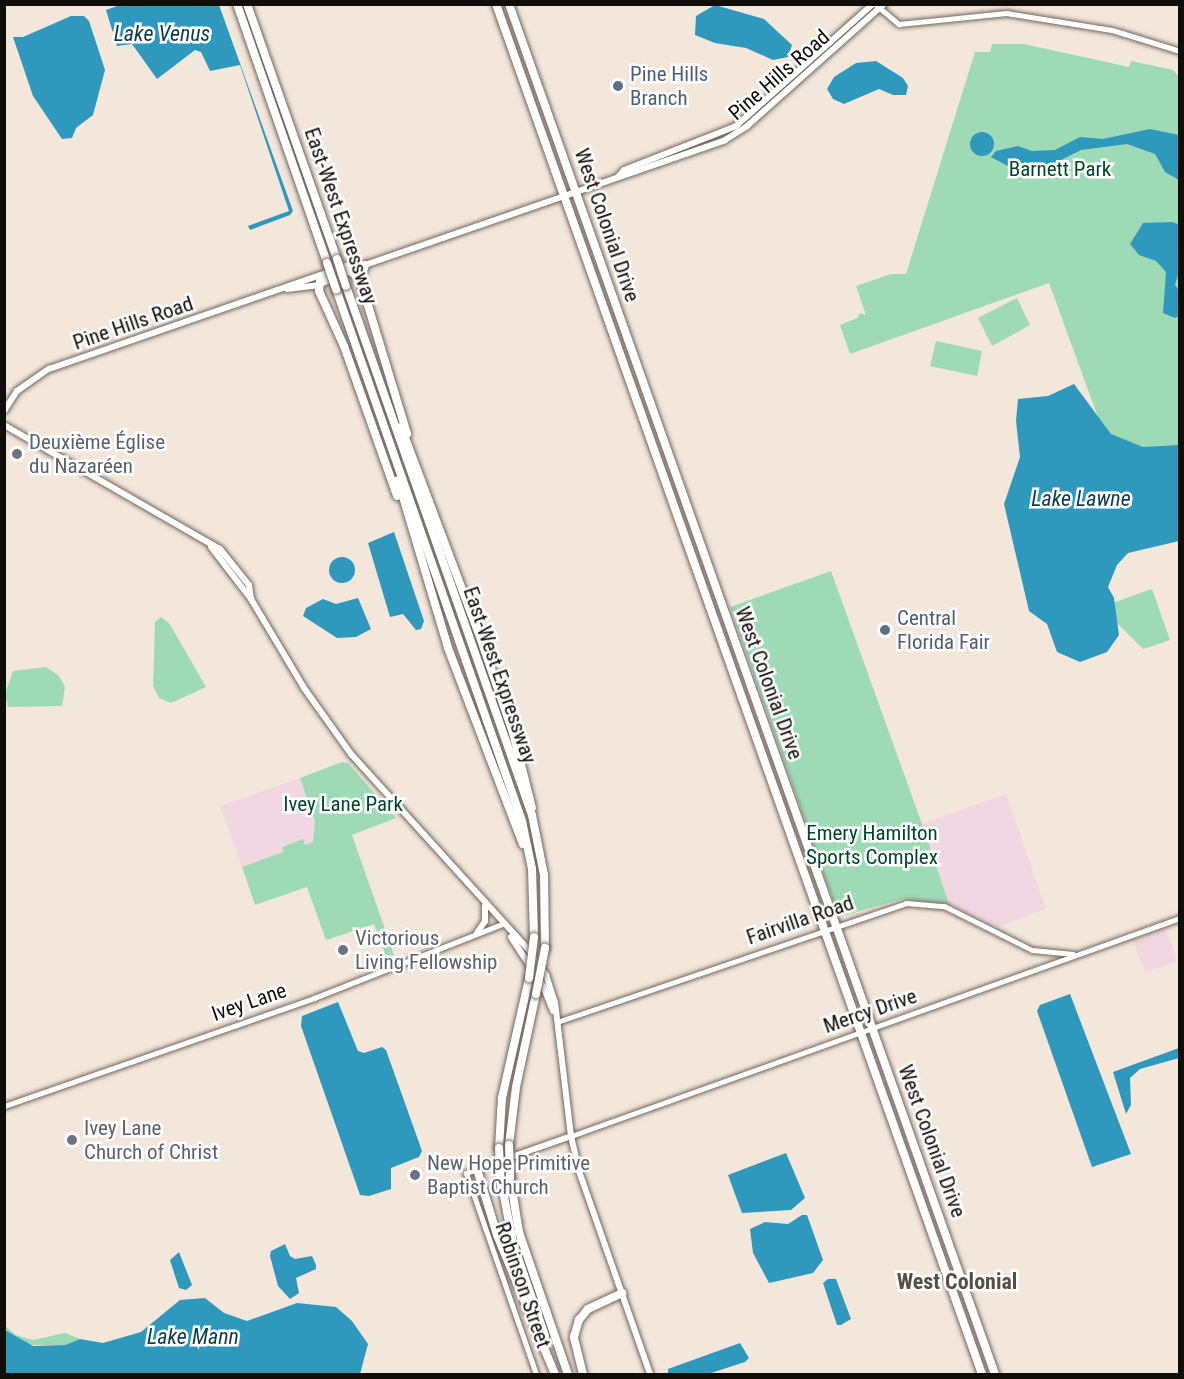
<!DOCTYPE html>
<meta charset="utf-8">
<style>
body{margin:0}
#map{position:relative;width:1184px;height:1379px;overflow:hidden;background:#f3e6db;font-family:"Roboto Condensed",sans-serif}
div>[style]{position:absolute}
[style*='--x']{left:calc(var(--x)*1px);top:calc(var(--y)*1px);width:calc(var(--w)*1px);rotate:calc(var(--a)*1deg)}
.education>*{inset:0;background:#f0d7e1}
.green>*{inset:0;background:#9edab6}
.water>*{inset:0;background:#2e99bd}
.round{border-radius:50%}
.roads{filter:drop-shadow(0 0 2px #71665c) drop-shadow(0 0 2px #71665c)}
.tertiary>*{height:5px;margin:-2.5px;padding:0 2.5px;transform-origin:2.5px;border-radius:2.5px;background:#fff}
.secondary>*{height:6px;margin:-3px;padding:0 3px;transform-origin:3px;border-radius:3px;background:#fff}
.trunk>*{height:8px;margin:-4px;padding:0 4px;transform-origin:4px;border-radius:4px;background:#fff}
.motorway>*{height:8px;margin:-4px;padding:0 4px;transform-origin:4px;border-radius:4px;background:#fff}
.bridges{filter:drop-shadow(0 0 2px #71665c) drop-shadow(0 0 2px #71665c)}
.motorway-bridge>*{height:8px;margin:-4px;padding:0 4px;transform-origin:4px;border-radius:4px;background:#fff}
.dots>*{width:16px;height:16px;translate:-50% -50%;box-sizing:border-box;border:3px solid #fff;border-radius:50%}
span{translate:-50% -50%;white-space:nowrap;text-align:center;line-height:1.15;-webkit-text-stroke:5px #fff;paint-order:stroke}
.service-label{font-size:21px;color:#4e5e75}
.left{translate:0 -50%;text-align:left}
.street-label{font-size:21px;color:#110d09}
.park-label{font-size:21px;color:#00482a}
.worship-label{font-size:21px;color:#5b616d}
.water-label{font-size:22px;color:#0e3c4c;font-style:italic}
.neighbourhood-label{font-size:22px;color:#594e45;font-weight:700}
.frame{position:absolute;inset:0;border:6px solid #110d09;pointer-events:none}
</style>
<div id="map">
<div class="education">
<div style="clip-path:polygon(300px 778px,315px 821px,313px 842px,305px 845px,303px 839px,282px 846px,284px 852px,242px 867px,220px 806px)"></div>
<div style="clip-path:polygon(1006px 794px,1046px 909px,998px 927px,949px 904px,922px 824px)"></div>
<div style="clip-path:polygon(1166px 929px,1177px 961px,1145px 973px,1133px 940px)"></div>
</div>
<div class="green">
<div style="clip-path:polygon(992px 44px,1024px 44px,1129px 67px,1131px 61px,1173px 70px,1179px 77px,1179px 498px,1114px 461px,1049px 283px,850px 354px,840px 325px,857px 318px,860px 313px,866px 315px,856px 286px,891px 274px,906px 274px,975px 52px,990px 52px)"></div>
<div style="clip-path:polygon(1017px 298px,1030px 325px,992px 346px,978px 318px)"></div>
<div style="clip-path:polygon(936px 341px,982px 351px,977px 376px,930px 366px)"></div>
<div style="clip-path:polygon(831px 571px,922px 824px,949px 904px,902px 899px,839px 917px,730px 607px)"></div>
<div style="clip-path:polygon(1152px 589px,1170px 640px,1143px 649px,1101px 607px)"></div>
<div style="clip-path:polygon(161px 617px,169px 623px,206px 687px,171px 703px,159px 698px,153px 686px,155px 622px)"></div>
<div style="clip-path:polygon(46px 667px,59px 676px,65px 687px,62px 706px,8px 707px,5px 694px,13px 671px)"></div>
<div style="clip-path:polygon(342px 762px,348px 763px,396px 818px,352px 835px,394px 955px,387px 958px,374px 924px,326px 940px,307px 887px,255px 905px,242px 867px,283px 852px,282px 847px,303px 839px,305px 845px,313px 842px,315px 821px,300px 778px)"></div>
<div style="clip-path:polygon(4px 1325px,16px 1335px,33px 1340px,65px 1333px,80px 1339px,65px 1345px,24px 1345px,5px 1330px)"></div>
</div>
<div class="water">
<div style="clip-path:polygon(123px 4px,219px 5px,293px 211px,290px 215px,250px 230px,248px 226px,289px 211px,240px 65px,210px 71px,201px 52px,195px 50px,157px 79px,132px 44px,117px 46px,106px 10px)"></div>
<div style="clip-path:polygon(715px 5px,764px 19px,792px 45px,788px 57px,773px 60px,746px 48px,715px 43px,695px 35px,696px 16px)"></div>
<div style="clip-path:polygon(71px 16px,84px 16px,89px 21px,105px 70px,93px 115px,76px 128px,72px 138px,62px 139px,33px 96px,13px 37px,23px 37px)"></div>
<div style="clip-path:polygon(876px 61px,903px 78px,908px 86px,906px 95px,893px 95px,879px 89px,844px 104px,833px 99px,827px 89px,834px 77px,856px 63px)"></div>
<div style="clip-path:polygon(1150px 129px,1179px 135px,1179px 180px,1165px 172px,1155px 154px,1127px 144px,1081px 150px,1055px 163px,1019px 172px,991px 157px,996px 151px,1018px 146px,1032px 151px,1055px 150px,1080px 137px,1103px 139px)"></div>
<div class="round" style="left:970px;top:132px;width:24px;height:24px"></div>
<div style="clip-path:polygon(1172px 222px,1180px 225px,1179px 272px,1175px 285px,1179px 290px,1179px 316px,1175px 318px,1163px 313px,1166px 272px,1156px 261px,1139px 255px,1130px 244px,1143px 223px)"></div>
<div style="clip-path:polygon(1074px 384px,1111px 434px,1143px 447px,1180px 445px,1179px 541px,1128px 553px,1117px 565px,1108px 587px,1114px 598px,1119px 635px,1107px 652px,1080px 662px,1057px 652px,1047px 624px,1029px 611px,1004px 504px,1020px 457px,1016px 421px,1018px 399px,1048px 396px)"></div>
<div style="clip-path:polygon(394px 532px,424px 621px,421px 629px,416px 630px,403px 614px,390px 617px,368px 543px)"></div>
<div class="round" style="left:329px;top:557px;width:26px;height:26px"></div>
<div style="clip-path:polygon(358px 598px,371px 629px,356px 637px,337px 638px,303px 616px,306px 608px,323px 599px,336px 604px)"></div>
<div style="clip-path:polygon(1070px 994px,1131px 1154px,1092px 1167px,1037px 1011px,1040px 1005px)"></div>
<div style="clip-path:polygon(338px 1002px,358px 1051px,364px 1053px,382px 1047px,386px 1050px,422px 1151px,419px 1157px,391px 1168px,391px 1189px,369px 1196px,360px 1195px,301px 1026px,302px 1016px)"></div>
<div style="clip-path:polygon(1179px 1048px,1179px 1058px,1140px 1069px,1130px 1078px,1131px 1105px,1126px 1114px,1113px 1072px)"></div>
<div style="clip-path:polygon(786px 1153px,805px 1198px,791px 1210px,742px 1213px,728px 1175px)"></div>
<div style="clip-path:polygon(802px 1215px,807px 1215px,823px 1260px,813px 1273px,769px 1283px,753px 1253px,750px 1229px,765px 1222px,788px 1224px)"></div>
<div style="clip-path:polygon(285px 1244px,290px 1256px,295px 1259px,312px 1256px,316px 1265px,316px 1269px,296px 1278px,299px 1293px,290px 1299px,278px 1286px,270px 1256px,271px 1251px)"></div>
<div style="clip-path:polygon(179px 1252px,192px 1285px,186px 1290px,179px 1288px,170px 1260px)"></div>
<div style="clip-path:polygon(828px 1279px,836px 1279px,851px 1319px,841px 1325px,837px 1325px,823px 1283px)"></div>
<div style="clip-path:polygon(205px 1298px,224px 1313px,247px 1321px,297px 1303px,336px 1307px,352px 1321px,368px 1344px,360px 1374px,5px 1374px,5px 1330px,33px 1346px,65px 1345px,80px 1339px,103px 1343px,141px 1332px,180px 1300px)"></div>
<div style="clip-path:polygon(740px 1343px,749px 1358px,745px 1362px,708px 1374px,668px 1374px,668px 1369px)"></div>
</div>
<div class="roads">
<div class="tertiary">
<div style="--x:876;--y:5;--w:30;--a:40"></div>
<div style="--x:899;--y:24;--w:108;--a:-5.9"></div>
<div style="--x:1006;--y:13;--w:107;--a:9.1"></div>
<div style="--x:1112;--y:30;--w:71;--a:17.2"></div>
<div style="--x:557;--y:1022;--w:369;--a:-18.8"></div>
<div style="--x:906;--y:903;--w:38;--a:5"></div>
<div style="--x:944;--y:906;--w:98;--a:26.6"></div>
<div style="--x:1032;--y:950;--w:41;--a:5.6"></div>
<div style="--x:4;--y:1106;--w:328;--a:-19.2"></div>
<div style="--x:314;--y:998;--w:202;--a:-21.5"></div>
<div style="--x:571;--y:1136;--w:647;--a:-19.7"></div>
<div style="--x:477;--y:1169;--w:12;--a:160"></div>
<div style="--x:466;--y:1173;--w:213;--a:70.8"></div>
</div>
<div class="secondary">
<div style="--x:618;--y:177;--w:9;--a:-49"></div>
<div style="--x:624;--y:170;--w:120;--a:-21.4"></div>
<div style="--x:736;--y:126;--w:183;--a:-41.7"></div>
<div style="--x:287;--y:289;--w:31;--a:-7"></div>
<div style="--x:318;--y:285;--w:51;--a:-23.1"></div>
<div style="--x:365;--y:265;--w:381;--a:-19.1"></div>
<div style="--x:725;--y:140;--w:26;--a:-32"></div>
<div style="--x:747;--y:126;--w:183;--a:-41.7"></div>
<div style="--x:4;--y:411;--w:24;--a:-57"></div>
<div style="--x:17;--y:391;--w:39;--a:-35"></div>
<div style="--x:49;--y:369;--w:322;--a:-19.1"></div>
<div style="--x:353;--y:264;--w:11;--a:5"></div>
<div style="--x:4;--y:425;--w:249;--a:29.9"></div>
<div style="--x:220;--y:549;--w:46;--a:51.1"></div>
<div style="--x:249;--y:585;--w:14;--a:82"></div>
<div style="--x:211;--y:547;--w:66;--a:52.4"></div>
<div style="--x:251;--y:599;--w:104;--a:59.2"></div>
<div style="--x:304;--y:688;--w:81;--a:54.5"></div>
<div style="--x:351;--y:754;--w:263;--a:47.8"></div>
<div style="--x:528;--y:949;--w:32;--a:55"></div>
<div style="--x:546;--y:975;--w:28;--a:72"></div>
<div style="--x:555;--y:1002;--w:135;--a:83.2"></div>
<div style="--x:571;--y:1136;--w:36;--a:77"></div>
<div style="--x:579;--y:1171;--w:215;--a:70.7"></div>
<div style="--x:477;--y:933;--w:14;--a:-56"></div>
<div style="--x:485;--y:921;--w:15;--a:-90"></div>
<div style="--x:511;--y:937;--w:59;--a:56.9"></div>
<div style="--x:543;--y:986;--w:27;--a:68"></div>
<div style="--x:477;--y:1169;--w:100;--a:-19.3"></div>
</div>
<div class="trunk">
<div style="--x:496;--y:4;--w:1454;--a:70.47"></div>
<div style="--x:509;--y:4;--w:1454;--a:70.47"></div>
</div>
<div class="motorway">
<div style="--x:237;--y:4;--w:274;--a:70.8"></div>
<div style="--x:247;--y:4;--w:270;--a:70.6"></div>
<div style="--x:345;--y:267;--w:19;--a:39"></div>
<div style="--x:360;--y:279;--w:162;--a:73.1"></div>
<div style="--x:328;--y:273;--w:12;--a:132"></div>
<div style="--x:320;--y:282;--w:9;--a:96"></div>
<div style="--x:319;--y:291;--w:60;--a:65.6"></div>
<div style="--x:344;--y:346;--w:159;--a:70.5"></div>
<div style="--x:360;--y:279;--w:15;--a:-70"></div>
<div style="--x:346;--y:286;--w:561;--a:70.63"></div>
<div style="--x:532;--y:815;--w:61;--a:78.7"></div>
<div style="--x:544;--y:875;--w:73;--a:89.2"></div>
<div style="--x:336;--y:289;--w:564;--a:70.73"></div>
<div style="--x:522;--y:821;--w:49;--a:78.2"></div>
<div style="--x:532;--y:869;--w:68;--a:88.3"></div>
<div style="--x:401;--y:427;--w:224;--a:69.4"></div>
<div style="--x:480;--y:637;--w:102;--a:71"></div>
<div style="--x:513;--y:733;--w:77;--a:75.8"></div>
<div style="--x:398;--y:480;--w:175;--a:73.4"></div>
<div style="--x:448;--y:648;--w:210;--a:69.1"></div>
<div style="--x:509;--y:1145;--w:58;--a:-83.1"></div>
<div style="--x:516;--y:1087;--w:95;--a:-77.9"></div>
<div style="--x:499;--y:1148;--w:50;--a:-86.6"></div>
<div style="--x:502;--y:1098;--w:123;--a:-77.3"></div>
<div style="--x:477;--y:1169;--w:69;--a:73.1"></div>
<div style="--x:497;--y:1235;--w:151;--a:67.4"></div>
<div style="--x:510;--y:1177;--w:56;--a:80.7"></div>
<div style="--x:519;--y:1232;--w:150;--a:71"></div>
<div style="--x:501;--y:1181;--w:63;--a:79"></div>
<div style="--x:513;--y:1243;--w:98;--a:71"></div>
<div style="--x:583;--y:1374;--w:38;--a:-104"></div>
<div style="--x:574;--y:1337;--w:18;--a:-74"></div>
<div style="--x:579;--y:1320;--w:14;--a:-51"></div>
<div style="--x:588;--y:1309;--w:38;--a:-25"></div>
</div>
</div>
<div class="bridges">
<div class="motorway-bridge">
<div style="--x:337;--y:259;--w:28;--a:72"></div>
<div style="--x:327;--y:263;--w:28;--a:71"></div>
<div style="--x:529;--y:978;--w:41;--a:-83"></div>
<div style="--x:536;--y:994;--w:47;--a:-78.9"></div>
<div style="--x:509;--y:1145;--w:32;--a:88"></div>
<div style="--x:499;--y:1148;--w:33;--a:87"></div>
</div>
</div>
<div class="dots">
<div style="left:618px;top:86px;background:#5c6f8a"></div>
<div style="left:17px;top:454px;background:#6b7280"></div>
<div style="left:885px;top:630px;background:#5c6f8a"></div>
<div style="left:343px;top:950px;background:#6b7280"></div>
<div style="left:72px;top:1140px;background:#6b7280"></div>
<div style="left:415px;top:1175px;background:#6b7280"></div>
</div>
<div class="service-label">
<span class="left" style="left:630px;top:86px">Pine Hills<br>Branch</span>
<span class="left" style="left:897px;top:630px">Central<br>Florida Fair</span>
</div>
<div class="street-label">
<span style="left:779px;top:75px;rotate:-41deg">Pine Hills Road</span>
<span style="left:341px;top:216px;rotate:71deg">East-West Expressway</span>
<span style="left:607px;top:225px;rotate:71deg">West Colonial Drive</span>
<span style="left:133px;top:323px;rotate:-19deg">Pine Hills Road</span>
<span style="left:500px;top:675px;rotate:71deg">East-West Expressway</span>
<span style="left:769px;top:683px;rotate:70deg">West Colonial Drive</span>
<span style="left:800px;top:920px;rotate:-19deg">Fairvilla Road</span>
<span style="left:249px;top:1002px;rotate:-19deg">Ivey Lane</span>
<span style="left:870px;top:1011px;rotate:-19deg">Mercy Drive</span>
<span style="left:932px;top:1141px;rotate:70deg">West Colonial Drive</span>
<span style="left:523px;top:1285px;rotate:71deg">Robinson Street</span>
</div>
<div class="park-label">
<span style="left:1060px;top:169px">Barnett Park</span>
<span style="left:343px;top:804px">Ivey Lane Park</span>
<span style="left:872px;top:845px">Emery Hamilton<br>Sports Complex</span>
</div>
<div class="worship-label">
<span class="left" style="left:29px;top:454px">Deuxième Église<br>du Nazaréen</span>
<span class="left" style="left:355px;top:950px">Victorious<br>Living Fellowship</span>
<span class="left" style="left:84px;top:1140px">Ivey Lane<br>Church of Christ</span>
<span class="left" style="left:427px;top:1175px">New Hope Primitive<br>Baptist Church</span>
</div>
<div class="water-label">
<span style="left:162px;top:34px">Lake Venus</span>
<span style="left:1081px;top:499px">Lake Lawne</span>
<span style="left:193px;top:1337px">Lake Mann</span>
</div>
<div class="neighbourhood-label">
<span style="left:957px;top:1282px">West Colonial</span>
</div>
<div class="frame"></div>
</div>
